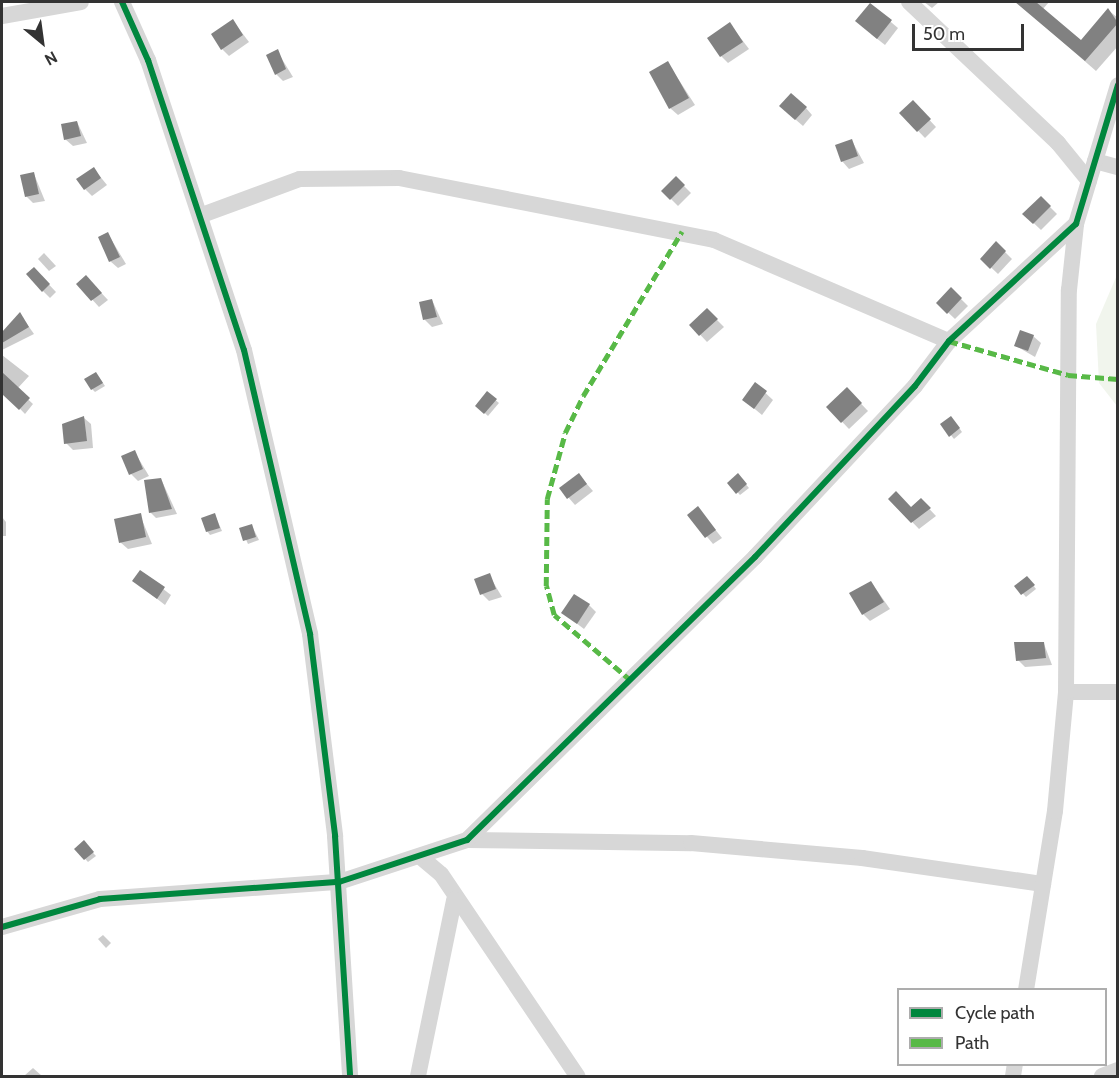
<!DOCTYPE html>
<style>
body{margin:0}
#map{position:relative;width:1119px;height:1078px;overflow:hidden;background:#fff;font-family:Cabin,sans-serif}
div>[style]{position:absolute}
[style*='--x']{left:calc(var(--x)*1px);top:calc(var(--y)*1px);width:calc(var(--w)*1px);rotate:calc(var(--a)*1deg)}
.green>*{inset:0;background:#f1f5ed}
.shadow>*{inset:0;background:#0003}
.building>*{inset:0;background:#818181}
.minor>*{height:16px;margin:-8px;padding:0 8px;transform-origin:8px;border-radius:8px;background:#d7d7d7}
.quiet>*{height:4.5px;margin-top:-2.25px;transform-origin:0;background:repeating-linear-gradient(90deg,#58b947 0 9px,transparent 0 13.5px)}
.cycleway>*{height:6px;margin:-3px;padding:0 3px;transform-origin:3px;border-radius:3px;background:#00873e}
span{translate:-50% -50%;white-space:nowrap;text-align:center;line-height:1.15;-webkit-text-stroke:6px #fff;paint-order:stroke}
.frame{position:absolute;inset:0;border:3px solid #333;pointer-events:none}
.legend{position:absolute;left:897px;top:988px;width:210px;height:78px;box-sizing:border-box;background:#fff;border:2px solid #adadad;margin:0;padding:8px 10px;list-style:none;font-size:18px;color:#333}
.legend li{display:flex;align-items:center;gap:12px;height:30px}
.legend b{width:30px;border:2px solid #adadad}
.north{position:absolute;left:12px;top:12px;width:60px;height:60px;-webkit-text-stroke:4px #fff;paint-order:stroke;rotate:151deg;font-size:16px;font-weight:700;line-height:24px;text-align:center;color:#333}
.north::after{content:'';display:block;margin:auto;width:21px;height:27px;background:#333;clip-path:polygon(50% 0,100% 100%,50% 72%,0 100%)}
.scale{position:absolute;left:912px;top:24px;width:112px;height:27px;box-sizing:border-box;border:3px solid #333;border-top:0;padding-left:8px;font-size:18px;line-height:21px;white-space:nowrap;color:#333;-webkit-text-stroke:4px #fff;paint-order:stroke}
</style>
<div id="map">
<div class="green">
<div style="clip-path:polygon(1117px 275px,1117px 406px,1099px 383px,1096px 324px)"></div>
</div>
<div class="shadow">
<div style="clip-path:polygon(924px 2px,939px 2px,932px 8px)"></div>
<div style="clip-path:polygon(1017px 2px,1049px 2px,1043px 9px,1081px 42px,1108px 10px,1118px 18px,1118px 46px,1096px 71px)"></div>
<div style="clip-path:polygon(879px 12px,898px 28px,885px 45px,871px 34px)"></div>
<div style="clip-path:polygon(233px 21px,249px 42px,229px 56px,222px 49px)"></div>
<div style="clip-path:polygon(730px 24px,749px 49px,728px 63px,721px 56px)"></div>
<div style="clip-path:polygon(277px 51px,293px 77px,283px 81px,276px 74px)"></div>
<div style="clip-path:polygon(668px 63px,695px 105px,678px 115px,670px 108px)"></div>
<div style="clip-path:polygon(913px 102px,936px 127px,925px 138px,901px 113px)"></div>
<div style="clip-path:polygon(806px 108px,812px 115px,803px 126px,788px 113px)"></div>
<div style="clip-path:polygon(77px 122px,87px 143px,73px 146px,65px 139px)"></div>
<div style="clip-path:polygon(852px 141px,864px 163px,849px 169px,842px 161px)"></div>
<div style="clip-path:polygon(94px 169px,107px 185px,92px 196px,85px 189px)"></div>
<div style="clip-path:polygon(34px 174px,45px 201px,33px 203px,26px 196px)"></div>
<div style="clip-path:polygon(676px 178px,691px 193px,678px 206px,663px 191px)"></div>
<div style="clip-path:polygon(1041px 198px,1057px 214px,1041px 230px,1024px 214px)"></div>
<div style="clip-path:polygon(108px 234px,126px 264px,118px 268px,110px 261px)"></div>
<div style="clip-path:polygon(996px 243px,1012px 259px,998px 274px,982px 259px)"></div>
<div style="clip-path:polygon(44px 253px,56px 266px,49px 271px,38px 259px)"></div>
<div style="clip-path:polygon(41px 276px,56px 292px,50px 298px,43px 291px)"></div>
<div style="clip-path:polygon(78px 284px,93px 284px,108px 300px,99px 307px)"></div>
<div style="clip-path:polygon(951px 289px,968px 306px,955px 319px,938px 303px)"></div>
<div style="clip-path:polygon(432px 300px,443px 324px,432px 327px,425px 320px)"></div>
<div style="clip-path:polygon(707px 310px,724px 327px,707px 342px,691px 325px)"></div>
<div style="clip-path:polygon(20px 314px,34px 334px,2px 350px,2px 334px)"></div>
<div style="clip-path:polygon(1033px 336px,1041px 343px,1035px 357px,1016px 346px)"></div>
<div style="clip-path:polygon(2px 355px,29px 376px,17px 389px,33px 404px,25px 414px,2px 390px)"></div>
<div style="clip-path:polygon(99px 377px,105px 386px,95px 392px,92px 389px)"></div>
<div style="clip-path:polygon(756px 384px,773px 400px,762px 415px,744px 400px)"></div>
<div style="clip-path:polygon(847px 389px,868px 411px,849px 429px,828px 407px)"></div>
<div style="clip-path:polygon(487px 393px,499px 403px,488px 416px,477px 406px)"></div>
<div style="clip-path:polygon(84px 418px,91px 424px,93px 448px,73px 450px,66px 443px)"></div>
<div style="clip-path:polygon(954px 421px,962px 432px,954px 439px,942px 424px)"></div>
<div style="clip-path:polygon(134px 451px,149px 476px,138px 481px,131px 474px)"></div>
<div style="clip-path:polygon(579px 475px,593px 491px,575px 505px,561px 489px)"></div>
<div style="clip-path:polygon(738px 475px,749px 488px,740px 495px,729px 483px)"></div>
<div style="clip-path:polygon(161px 479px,177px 514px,156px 518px,150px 512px)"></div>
<div style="clip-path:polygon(890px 499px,912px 509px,921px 500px,936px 516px,919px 529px)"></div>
<div style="clip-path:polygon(698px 508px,722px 538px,713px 544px,689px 515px)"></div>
<div style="clip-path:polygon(140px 515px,152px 544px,128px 549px,120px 542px)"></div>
<div style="clip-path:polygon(215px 515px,222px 531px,210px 535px,207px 531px)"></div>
<div style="clip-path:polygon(2px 517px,6px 522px,6px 536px,2px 536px)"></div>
<div style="clip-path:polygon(252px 526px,259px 540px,248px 544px,241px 529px)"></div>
<div style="clip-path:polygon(141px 572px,171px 595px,165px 605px,134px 581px)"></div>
<div style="clip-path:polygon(489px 575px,502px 597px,489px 601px,482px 594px)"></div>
<div style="clip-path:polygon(1030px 581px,1036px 589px,1026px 597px,1016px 586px)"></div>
<div style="clip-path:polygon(871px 582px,890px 609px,870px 621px,863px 614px)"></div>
<div style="clip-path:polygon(589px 605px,596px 612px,584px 629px,563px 613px)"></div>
<div style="clip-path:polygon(1044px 644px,1052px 665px,1025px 667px,1018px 660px)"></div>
<div style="clip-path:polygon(83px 842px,96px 856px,88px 862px,76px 849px)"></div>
<div style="clip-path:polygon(103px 935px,111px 943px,106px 948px,98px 939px)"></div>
<div style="clip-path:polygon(33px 1068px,42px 1076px,24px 1076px)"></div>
</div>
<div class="building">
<div style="clip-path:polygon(1015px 2px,1036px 2px,1081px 40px,1108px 8px,1118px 23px,1085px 61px)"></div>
<div style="clip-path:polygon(870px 3px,892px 20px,877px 39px,855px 21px)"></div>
<div style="clip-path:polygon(233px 19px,243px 35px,221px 50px,211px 34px)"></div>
<div style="clip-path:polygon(730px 22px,743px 42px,720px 57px,707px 38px)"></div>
<div style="clip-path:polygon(278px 49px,286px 69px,275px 75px,266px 55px)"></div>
<div style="clip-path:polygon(668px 61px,689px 98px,669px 109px,649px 72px)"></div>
<div style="clip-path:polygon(791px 93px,807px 107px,795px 120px,779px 106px)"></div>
<div style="clip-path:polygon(913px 100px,931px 119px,917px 132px,899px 113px)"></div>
<div style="clip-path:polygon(77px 121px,81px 136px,64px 140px,61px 124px)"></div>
<div style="clip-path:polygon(852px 139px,858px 156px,841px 162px,835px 145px)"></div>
<div style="clip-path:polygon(94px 167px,101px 178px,84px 190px,76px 179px)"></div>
<div style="clip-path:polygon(34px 172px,39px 194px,25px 197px,20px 175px)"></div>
<div style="clip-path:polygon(676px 176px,685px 185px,670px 200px,661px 191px)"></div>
<div style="clip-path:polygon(1041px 196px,1051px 206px,1033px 224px,1022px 214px)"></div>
<div style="clip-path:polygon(108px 232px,120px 257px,109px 262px,98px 237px)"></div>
<div style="clip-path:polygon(996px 241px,1006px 251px,990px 269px,980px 259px)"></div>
<div style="clip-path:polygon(34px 267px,50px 284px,42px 292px,26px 274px)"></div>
<div style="clip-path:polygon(86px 275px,102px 293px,91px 301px,76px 284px)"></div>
<div style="clip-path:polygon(951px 287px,962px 298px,947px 314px,936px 303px)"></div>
<div style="clip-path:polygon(432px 299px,437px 317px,423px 320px,419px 302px)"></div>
<div style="clip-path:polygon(707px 308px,718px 319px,699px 336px,689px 325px)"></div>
<div style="clip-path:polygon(20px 312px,29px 327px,2px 343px,2px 332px)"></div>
<div style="clip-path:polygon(1020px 330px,1034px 335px,1028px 351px,1014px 346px)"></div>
<div style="clip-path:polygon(2px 372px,30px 398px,19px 410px,2px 394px)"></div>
<div style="clip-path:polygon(96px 372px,103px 383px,91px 390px,84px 379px)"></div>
<div style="clip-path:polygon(755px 382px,767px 391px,754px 409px,742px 400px)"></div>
<div style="clip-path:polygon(847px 387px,862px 403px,841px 423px,826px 407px)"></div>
<div style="clip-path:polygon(487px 391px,497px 399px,484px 414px,475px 406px)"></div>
<div style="clip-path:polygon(84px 416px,87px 441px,64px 444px,62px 424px)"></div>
<div style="clip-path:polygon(951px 416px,960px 428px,949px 437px,940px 424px)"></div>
<div style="clip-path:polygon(135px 450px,143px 469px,129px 475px,121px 456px)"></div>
<div style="clip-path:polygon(579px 473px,587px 484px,567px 499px,559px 488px)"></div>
<div style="clip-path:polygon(738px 473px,747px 484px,736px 494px,727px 483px)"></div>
<div style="clip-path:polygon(161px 478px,172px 509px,149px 513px,144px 480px)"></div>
<div style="clip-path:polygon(896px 491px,911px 507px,921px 498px,931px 508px,911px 523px,888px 499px)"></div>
<div style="clip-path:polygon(698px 506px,716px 530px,705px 538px,687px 515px)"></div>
<div style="clip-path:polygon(141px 513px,146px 537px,119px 543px,114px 519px)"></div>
<div style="clip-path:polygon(215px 513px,220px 528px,206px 532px,201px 518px)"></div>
<div style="clip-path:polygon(252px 524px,256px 537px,243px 541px,239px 528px)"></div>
<div style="clip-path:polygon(140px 570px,165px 587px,157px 599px,132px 581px)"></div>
<div style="clip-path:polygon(490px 573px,496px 589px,480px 595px,474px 579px)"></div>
<div style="clip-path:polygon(1027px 576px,1035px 585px,1021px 595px,1014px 586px)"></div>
<div style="clip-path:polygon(871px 581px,884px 602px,862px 615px,849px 593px)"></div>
<div style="clip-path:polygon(574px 594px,590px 604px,577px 624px,561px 613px)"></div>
<div style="clip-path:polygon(1014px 642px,1044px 642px,1046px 658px,1016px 661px)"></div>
<div style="clip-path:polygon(84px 840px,94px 852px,84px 860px,74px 849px)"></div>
</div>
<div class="minor">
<div style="--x:122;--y:2;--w:64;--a:65.9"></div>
<div style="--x:148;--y:60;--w:305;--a:71.7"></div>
<div style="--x:244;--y:350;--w:292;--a:76.9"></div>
<div style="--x:310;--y:634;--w:204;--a:82.9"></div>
<div style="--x:335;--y:836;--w:240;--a:86.4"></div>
<div style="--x:909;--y:2;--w:205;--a:43.4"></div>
<div style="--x:1058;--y:143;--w:49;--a:50.8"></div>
<div style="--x:2;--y:16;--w:80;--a:-10"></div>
<div style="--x:1095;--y:161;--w:24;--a:15"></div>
<div style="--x:202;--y:215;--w:104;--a:-20.2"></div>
<div style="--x:300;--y:179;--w:99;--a:-0.6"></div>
<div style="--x:399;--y:178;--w:321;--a:11.1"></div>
<div style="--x:714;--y:240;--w:256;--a:23.3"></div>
<div style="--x:1066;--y:692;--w:52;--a:0"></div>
<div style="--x:467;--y:840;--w:224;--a:0.8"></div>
<div style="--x:691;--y:843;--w:172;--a:5"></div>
<div style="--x:862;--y:858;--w:183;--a:8.2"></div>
<div style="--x:423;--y:859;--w:23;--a:40"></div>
<div style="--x:441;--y:874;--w:244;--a:56"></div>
<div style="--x:2;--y:927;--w:102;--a:-15.9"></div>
<div style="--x:100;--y:899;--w:240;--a:-4.1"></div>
<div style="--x:339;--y:882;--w:135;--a:-18.2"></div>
<div style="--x:467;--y:840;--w:404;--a:-44.5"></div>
<div style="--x:755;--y:557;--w:234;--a:-46.9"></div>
<div style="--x:915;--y:386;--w:56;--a:-52.9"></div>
<div style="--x:949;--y:341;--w:173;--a:-42.7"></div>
<div style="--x:1076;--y:224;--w:145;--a:-73.2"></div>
<div style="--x:1026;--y:990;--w:181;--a:-80.8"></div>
<div style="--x:1055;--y:811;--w:120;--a:-84.7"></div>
<div style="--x:1066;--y:692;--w:402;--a:-89.6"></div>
<div style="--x:1069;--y:290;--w:66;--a:-83.9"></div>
<div style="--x:418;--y:1076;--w:180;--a:-78.4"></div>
<div style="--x:1013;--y:1076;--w:12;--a:-81"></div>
<div style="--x:1102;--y:1076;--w:17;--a:-21"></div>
</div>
<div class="quiet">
<div style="--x:949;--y:341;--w:124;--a:15.9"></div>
<div style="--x:1068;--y:375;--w:50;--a:4.6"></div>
<div style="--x:631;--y:681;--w:101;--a:-139.4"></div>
<div style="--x:554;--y:615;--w:30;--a:-105"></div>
<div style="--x:546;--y:586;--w:87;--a:-89.3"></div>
<div style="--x:547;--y:499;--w:68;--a:-74.7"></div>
<div style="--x:565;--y:433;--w:41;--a:-64.1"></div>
<div style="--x:583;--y:396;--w:192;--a:-59"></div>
</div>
<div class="cycleway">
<div style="--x:122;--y:2;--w:64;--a:65.9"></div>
<div style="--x:148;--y:60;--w:305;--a:71.7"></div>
<div style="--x:244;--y:350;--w:292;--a:76.9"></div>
<div style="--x:310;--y:634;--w:204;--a:82.9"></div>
<div style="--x:335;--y:836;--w:240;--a:86.4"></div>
<div style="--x:2;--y:927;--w:102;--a:-15.9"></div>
<div style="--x:100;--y:899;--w:240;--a:-4.1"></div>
<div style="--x:339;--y:882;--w:135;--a:-18.2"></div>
<div style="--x:467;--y:840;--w:404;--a:-44.5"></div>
<div style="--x:755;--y:557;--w:234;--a:-46.9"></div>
<div style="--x:915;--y:386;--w:56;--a:-52.9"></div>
<div style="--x:949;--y:341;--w:173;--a:-42.7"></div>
<div style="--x:1076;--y:224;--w:145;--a:-73.2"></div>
</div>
<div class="frame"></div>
<ul class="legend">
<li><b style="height:8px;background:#00873e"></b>Cycle path</li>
<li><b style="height:8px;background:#58b947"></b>Path</li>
</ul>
<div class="north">N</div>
<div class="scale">50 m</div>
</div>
